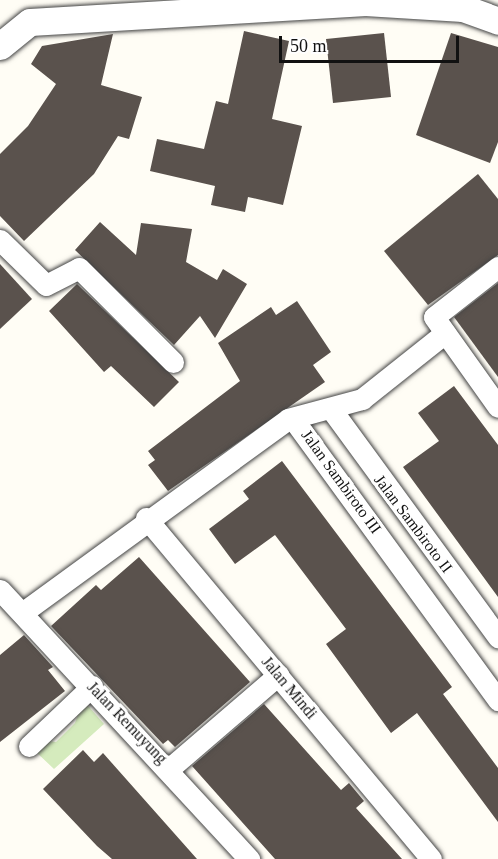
<!DOCTYPE html>
<style>
body{margin:0}
#map{position:relative;width:498px;height:859px;overflow:hidden;background:#fffdf5;font-family:"Times New Roman",serif}
div>[style]{position:absolute}
[style*='--x']{left:calc(var(--x)*1px);top:calc(var(--y)*1px);width:calc(var(--w)*1px);rotate:calc(var(--a)*1deg)}
.green>*{inset:0;background:#d5ebbd}
.building>*{inset:0;background:#5a524d}
.roads{filter:drop-shadow(0 0 2px #444) drop-shadow(0 0 2px #444)}
.minor>*{height:21px;margin:-10.5px;padding:0 10.5px;transform-origin:10.5px;border-radius:10.5px;background:#fff}
.tertiary>*{height:27px;margin:-13.5px;padding:0 13.5px;transform-origin:13.5px;border-radius:13.5px;background:#fff}
span{translate:-50% -50%;white-space:nowrap;text-align:center;line-height:1.15;-webkit-text-stroke:6px #fff;paint-order:stroke}
.street-label{font-size:16px;color:#111}
.scale{position:absolute;left:279px;top:36px;width:180px;height:27px;box-sizing:border-box;border:3px solid #111;border-top:0;padding-left:8px;font-size:18px;line-height:21px;white-space:nowrap;color:#111;-webkit-text-stroke:4px #fff;paint-order:stroke}
</style>
<div id="map">
<div class="green">
<div style="clip-path:polygon(83px 700px,104px 724px,54px 769px,35px 751px,42px 740px,56px 742px,75px 723px)"></div>
</div>
<div class="building">
<div style="clip-path:polygon(244px 31px,289px 41px,272px 119px,302px 126px,283px 205px,248px 197px,245px 212px,211px 205px,215px 186px,150px 171px,157px 139px,204px 149px,216px 101px,228px 104px)"></div>
<div style="clip-path:polygon(384px 33px,391px 97px,333px 103px,326px 39px)"></div>
<div style="clip-path:polygon(451px 33px,498px 47px,498px 142px,490px 163px,416px 135px)"></div>
<div style="clip-path:polygon(113px 34px,101px 85px,142px 97px,129px 139px,118px 136px,94px 174px,24px 241px,0 216px,0 154px,28px 126px,56px 84px,31px 64px,42px 46px)"></div>
<div style="clip-path:polygon(478px 174px,498px 199px,498px 255px,428px 305px,384px 251px)"></div>
<div style="clip-path:polygon(100px 222px,136px 255px,141px 223px,192px 229px,186px 262px,217px 280px,223px 269px,247px 284px,215px 338px,200px 316px,174px 345px,75px 250px)"></div>
<div style="clip-path:polygon(0 264px,32px 299px,0 329px)"></div>
<div style="clip-path:polygon(498px 283px,498px 377px,454px 317px)"></div>
<div style="clip-path:polygon(77px 284px,179px 382px,154px 407px,111px 366px,104px 372px,49px 311px)"></div>
<div style="clip-path:polygon(297px 301px,331px 352px,313px 365px,325px 382px,168px 491px,148px 465px,155px 460px,148px 451px,240px 381px,218px 343px,271px 307px,276px 315px)"></div>
<div style="clip-path:polygon(454px 386px,498px 445px,498px 597px,403px 467px,439px 441px,418px 413px)"></div>
<div style="clip-path:polygon(282px 461px,452px 687px,443px 694px,498px 768px,498px 822px,417px 713px,391px 733px,326px 644px,346px 629px,275px 535px,235px 564px,209px 529px,249px 499px,243px 491px)"></div>
<div style="clip-path:polygon(139px 557px,250px 682px,175px 747px,168px 740px,163px 744px,51px 626px,96px 585px,101px 590px)"></div>
<div style="clip-path:polygon(24px 635px,53px 667px,48px 670px,65px 691px,0 742px,0 655px)"></div>
<div style="clip-path:polygon(264px 704px,341px 790px,349px 783px,364px 801px,356px 808px,402px 859px,275px 859px,192px 766px)"></div>
<div style="clip-path:polygon(83px 750px,94px 762px,103px 753px,197px 859px,112px 859px,97px 846px,43px 789px)"></div>
</div>
<div class="roads">
<div class="minor">
<div style="--x:0;--y:240;--w:64;--a:44.4"></div>
<div style="--x:46;--y:285;--w:37;--a:-27"></div>
<div style="--x:79;--y:268;--w:133;--a:45"></div>
<div style="--x:498;--y:267;--w:81;--a:142"></div>
<div style="--x:434;--y:317;--w:110;--a:54.6"></div>
<div style="--x:331;--y:409;--w:283;--a:53.8"></div>
<div style="--x:293;--y:419;--w:348;--a:53.9"></div>
<div style="--x:146;--y:518;--w:444;--a:50.1"></div>
<div style="--x:0;--y:590;--w:367;--a:47.2"></div>
<div style="--x:22;--y:613;--w:329;--a:-36.1"></div>
<div style="--x:288;--y:419;--w:77;--a:-15.1"></div>
<div style="--x:362;--y:399;--w:106;--a:-38.5"></div>
<div style="--x:29;--y:746;--w:87;--a:-43.6"></div>
<div style="--x:170;--y:768;--w:143;--a:-40.7"></div>
</div>
<div class="tertiary">
<div style="--x:0;--y:46;--w:38;--a:-39"></div>
<div style="--x:30;--y:22;--w:336;--a:-3.4"></div>
<div style="--x:365;--y:2;--w:98;--a:3.5"></div>
<div style="--x:463;--y:8;--w:37;--a:20"></div>
</div>
</div>
<div class="street-label">
<span style="left:341px;top:482px;rotate:54deg">Jalan Sambiroto III</span>
<span style="left:413px;top:524px;rotate:53deg">Jalan Sambiroto II</span>
<span style="left:289px;top:688px;rotate:50deg">Jalan Mindi</span>
<span style="left:127px;top:723px;rotate:46deg">Jalan Remuyung</span>
</div>
<div class="scale">50 m</div>
</div>
